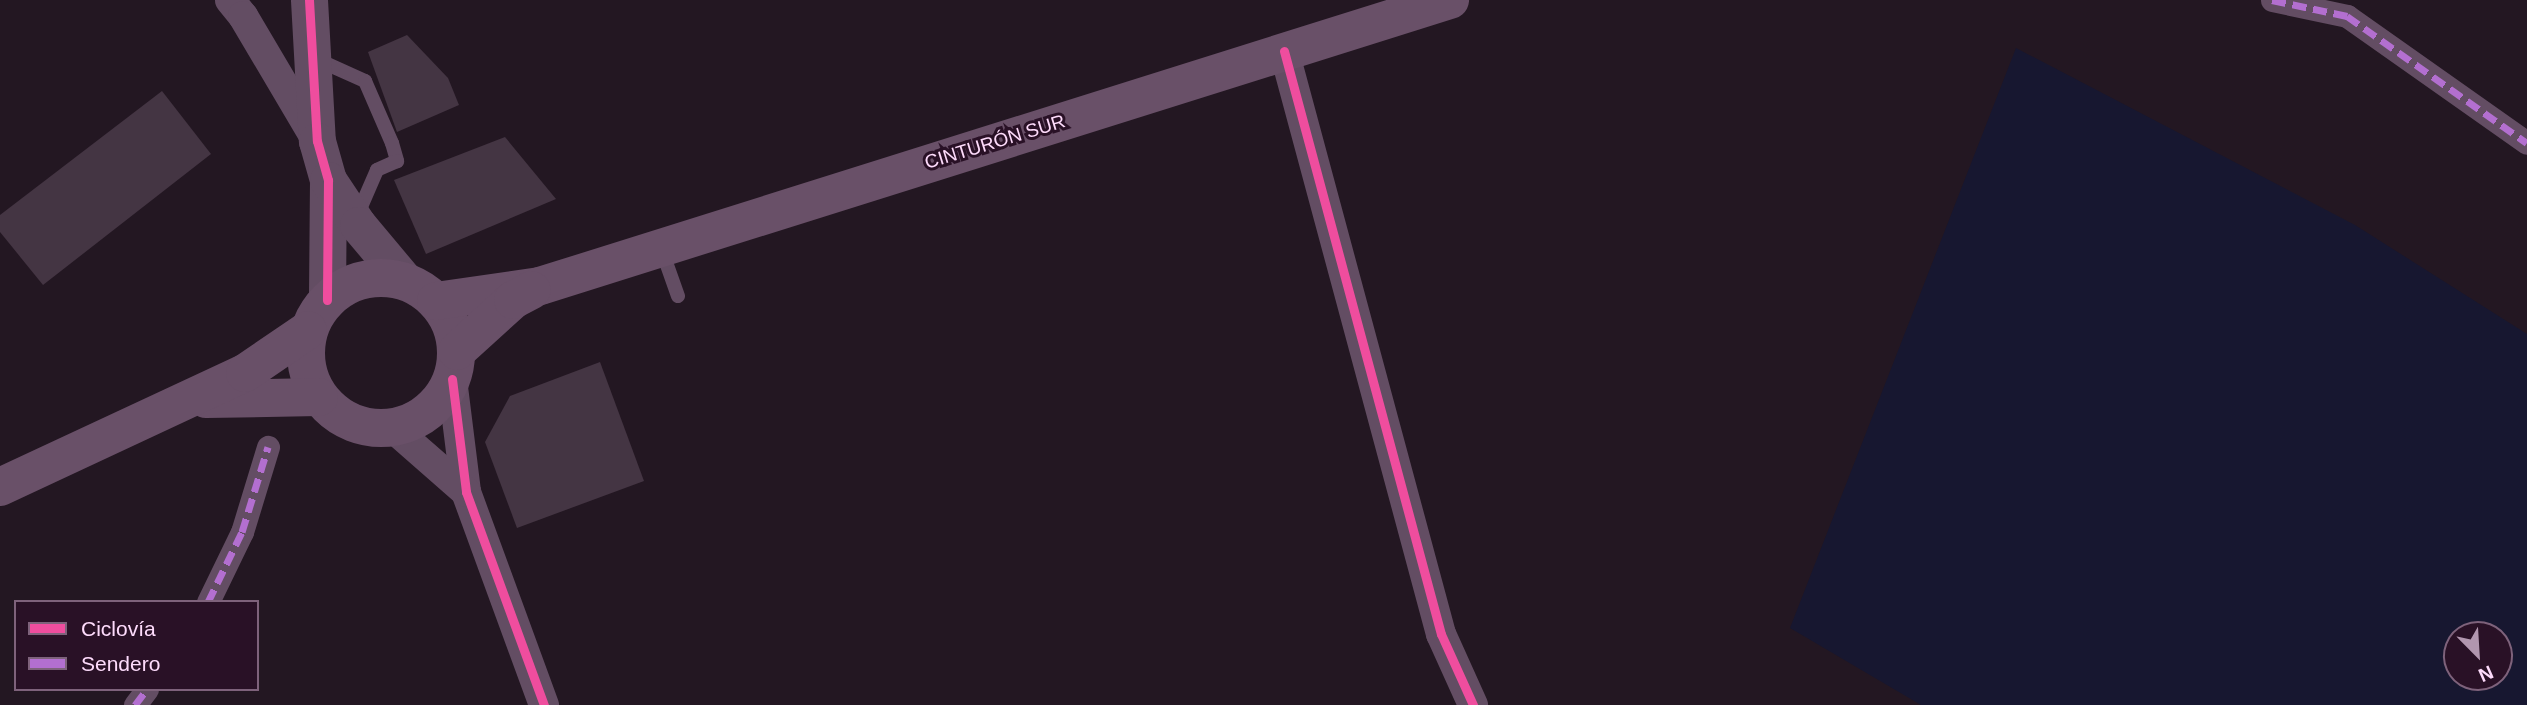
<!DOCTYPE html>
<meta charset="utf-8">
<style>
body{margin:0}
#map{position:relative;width:2527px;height:705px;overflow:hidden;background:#231722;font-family:Helvetica,sans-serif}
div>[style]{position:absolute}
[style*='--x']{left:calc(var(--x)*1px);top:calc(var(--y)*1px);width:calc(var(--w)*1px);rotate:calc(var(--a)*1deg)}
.green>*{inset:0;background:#171730}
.building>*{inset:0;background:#443543}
.service>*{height:14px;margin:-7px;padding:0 7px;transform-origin:7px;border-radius:7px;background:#634d63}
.pedestrian>*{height:23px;margin:-11.5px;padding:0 11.5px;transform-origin:11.5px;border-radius:11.5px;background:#634d63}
.minor>*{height:30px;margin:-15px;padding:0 15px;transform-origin:15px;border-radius:15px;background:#634d63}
.tertiary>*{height:37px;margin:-18.5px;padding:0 18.5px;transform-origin:18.5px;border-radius:18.5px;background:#634d63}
.secondary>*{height:38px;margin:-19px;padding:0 19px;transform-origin:19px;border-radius:19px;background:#695068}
.secondary>.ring{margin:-19px;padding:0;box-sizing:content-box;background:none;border:38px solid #695068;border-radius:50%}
.quiet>*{height:7px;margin-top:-3.5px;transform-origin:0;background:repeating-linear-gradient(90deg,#b36fd0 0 14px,transparent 0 21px)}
.cycleway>*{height:9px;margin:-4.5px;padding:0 4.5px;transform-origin:4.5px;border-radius:4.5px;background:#ef4d9e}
span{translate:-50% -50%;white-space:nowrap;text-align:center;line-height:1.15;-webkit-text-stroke:6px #291126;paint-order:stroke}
.street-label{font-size:19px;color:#fddbfb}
.legend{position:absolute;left:14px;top:600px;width:245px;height:91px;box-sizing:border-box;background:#291126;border:2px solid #7e627b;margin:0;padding:9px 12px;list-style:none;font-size:21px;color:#fddbfb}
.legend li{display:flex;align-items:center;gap:14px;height:35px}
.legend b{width:35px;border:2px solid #7e627b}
.north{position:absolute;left:2443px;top:621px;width:70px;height:70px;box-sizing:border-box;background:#291126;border:2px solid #7e627b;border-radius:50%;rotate:156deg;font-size:19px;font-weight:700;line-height:28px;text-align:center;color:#fddbfb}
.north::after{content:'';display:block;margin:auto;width:24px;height:32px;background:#b196af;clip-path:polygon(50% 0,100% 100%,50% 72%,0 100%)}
</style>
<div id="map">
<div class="green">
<div style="clip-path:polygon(evenodd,2016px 48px,2355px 225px,2527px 334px,2527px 705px,1921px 705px,1790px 628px,2016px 48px,2499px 635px,2499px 677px,2457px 677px,2457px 635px,2499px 635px)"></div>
</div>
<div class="building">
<div style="clip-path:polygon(407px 35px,448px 78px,459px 105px,397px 132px,368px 52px)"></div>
<div style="clip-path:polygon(162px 91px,211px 154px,43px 285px,0 232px,0 215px)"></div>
<div style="clip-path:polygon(505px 137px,556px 199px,426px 254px,394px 180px)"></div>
<div style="clip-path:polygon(600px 362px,644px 481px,517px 528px,485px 442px,510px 396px)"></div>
</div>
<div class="service">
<div style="--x:316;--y:59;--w:54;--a:24.2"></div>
<div style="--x:365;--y:81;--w:68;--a:66.5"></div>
<div style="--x:392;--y:143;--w:19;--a:74"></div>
<div style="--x:397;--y:161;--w:22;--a:156"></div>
<div style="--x:377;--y:170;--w:50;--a:113.5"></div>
<div style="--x:661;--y:248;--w:51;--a:70.5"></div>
</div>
<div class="pedestrian">
<div style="--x:2272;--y:0;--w:77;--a:12"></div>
<div style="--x:2347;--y:16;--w:220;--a:35.2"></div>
<div style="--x:208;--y:602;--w:78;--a:-64.1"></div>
<div style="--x:242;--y:532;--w:89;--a:-73"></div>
<div style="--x:135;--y:705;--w:20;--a:-53"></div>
</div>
<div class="minor">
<div style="--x:230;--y:0;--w:21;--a:51"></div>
<div style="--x:243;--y:16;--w:145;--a:59.4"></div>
<div style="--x:1284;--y:51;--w:604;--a:74.93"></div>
<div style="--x:1441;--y:634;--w:78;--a:65.7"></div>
<div style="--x:452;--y:379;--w:114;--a:82.9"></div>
<div style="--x:466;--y:492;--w:227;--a:69.9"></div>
<div style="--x:393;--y:428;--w:97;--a:41.2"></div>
</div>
<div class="tertiary">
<div style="--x:309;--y:0;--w:141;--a:86.8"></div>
<div style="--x:317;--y:141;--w:41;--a:74.2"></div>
<div style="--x:328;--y:180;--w:120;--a:90.5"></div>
<div style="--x:328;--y:180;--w:54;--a:56.3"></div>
<div style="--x:358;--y:225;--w:73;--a:50"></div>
</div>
<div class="secondary">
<div class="ring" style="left:306px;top:278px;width:112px;height:112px"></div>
<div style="--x:436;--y:301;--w:105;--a:-8.2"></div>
<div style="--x:540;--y:286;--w:954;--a:-17.45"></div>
<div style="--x:457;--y:351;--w:76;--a:-42.3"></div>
<div style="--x:513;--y:300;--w:21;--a:-28"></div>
<div style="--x:206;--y:399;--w:113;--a:-1"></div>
<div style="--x:0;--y:487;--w:270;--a:-25"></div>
<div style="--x:245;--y:373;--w:76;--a:-34.3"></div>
</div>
<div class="quiet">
<div style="--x:2272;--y:0;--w:77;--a:12"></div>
<div style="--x:2347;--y:16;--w:220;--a:35.2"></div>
<div style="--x:208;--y:602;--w:78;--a:-64.1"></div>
<div style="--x:242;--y:532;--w:89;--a:-73"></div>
<div style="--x:135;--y:705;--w:20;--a:-53"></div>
</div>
<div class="cycleway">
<div style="--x:309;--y:0;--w:141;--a:86.8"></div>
<div style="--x:317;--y:141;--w:41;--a:74.2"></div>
<div style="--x:328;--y:180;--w:120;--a:90.5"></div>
<div style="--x:1284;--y:51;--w:604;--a:74.93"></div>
<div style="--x:1441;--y:634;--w:78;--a:65.7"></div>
<div style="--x:452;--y:379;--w:114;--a:82.9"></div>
<div style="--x:466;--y:492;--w:227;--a:69.9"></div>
</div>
<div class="street-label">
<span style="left:995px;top:142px;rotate:-17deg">CINTURÓN SUR</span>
</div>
<ul class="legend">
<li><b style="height:9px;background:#ef4d9e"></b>Ciclovía</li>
<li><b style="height:9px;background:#b36fd0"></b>Sendero</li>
</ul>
<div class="north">N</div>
</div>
